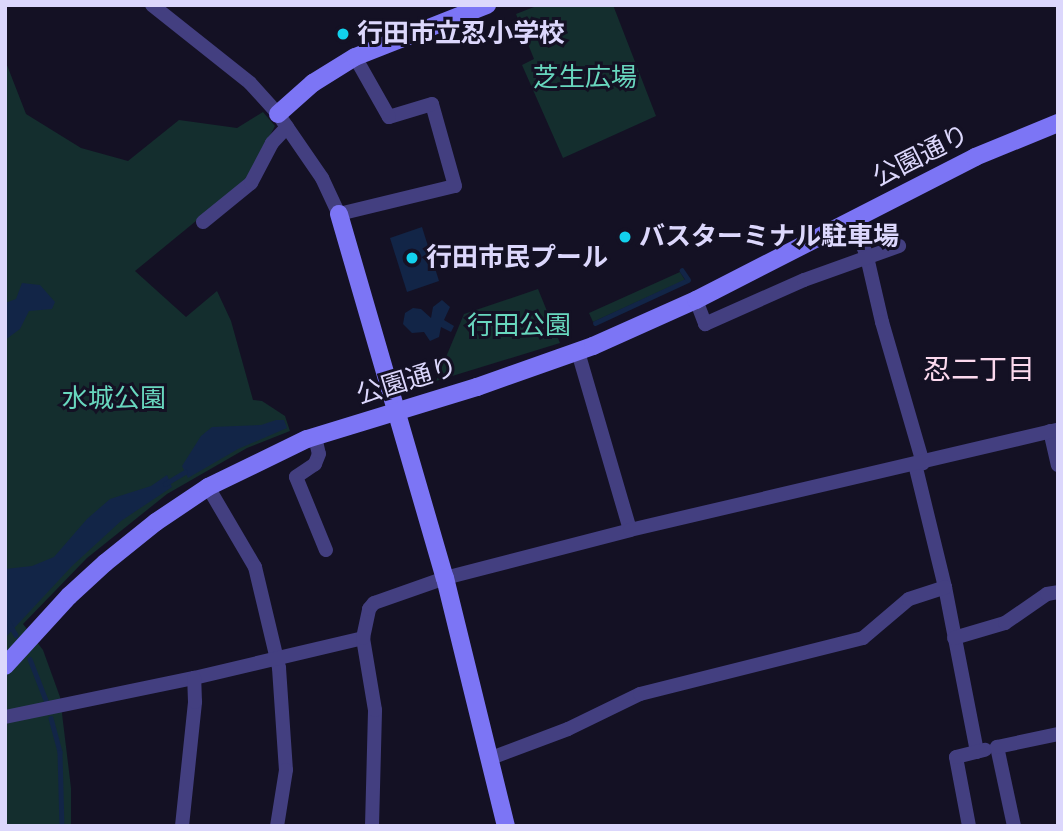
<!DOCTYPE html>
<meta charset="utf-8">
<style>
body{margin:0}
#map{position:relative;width:1063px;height:831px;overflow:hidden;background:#141124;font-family:"Space Grotesk","Noto Sans JP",sans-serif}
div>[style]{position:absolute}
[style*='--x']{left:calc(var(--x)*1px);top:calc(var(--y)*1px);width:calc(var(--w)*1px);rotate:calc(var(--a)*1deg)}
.green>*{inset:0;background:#142e2e}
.water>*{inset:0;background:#122547}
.stream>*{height:4.5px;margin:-2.25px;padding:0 2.25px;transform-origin:2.25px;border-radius:2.25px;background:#122547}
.street>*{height:14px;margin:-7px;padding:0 7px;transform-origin:7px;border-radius:7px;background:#433f80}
.secondary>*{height:18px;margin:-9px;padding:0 9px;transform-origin:9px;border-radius:9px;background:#7c75f5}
.dots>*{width:19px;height:19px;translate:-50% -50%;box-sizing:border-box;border:4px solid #141124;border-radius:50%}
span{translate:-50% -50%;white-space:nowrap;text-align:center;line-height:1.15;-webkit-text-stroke:6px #141124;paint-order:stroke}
.poi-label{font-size:26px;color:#dcd7fc;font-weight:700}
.left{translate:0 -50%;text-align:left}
.park-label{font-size:26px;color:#68d7be}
.street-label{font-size:26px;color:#dcd7fc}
.neighbourhood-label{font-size:28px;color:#fcd9ee}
.frame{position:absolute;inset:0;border:7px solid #dcd7fc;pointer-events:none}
</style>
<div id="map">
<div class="green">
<div style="clip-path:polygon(539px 5px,613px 5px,656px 116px,563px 158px,522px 65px,534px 59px,516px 14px)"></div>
<div style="clip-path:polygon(5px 60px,26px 114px,81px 148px,128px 161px,179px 120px,237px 128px,263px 112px,275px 126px,246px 180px,135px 271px,186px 317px,217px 291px,231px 321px,253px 400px,262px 401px,285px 416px,290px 431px,247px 448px,167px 494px,87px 558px,23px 624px,43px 650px,60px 697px,71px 788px,71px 826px,5px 826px)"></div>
<div style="clip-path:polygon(680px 272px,685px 280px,593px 322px,589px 313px)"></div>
<div style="clip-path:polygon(538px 289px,560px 343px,436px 381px,464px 314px)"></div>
</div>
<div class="water">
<div style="clip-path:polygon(422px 227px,439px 281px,407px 292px,390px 238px)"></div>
<div style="clip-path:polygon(22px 283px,40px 285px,55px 302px,52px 309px,29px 311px,20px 329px,5px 340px,5px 303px,16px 299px)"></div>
<div style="clip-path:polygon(442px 300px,450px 307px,444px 320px,454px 326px,451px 332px,441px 327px,439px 337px,430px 341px,424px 332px,412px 333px,403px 324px,405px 313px,413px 308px,421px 309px,431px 318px,433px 307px)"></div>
<div style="clip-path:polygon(276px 420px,284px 420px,287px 428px,238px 449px,188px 478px,182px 466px,201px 436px,212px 427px,261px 425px)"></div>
<div style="clip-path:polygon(167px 475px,172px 487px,121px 521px,72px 566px,5px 638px,5px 569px,32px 566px,54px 557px,87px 519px,110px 499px,151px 486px)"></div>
</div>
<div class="stream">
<div style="--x:595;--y:323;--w:102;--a:-24.8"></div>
<div style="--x:688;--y:280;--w:11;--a:-124"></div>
<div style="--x:165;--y:484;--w:23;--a:-31"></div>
<div style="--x:5;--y:616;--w:22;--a:60"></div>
<div style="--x:30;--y:659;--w:44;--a:68.7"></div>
<div style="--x:51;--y:718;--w:35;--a:75"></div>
<div style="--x:60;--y:752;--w:74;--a:88.5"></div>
</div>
<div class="street">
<div style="--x:152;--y:5;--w:125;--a:38.5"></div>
<div style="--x:250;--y:83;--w:42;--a:47.9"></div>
<div style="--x:278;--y:114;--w:78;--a:55.5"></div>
<div style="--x:322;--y:178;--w:40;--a:65"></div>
<div style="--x:339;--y:214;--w:119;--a:-13.6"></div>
<div style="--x:455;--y:186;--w:85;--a:-105.7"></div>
<div style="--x:432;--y:104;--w:45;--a:163.2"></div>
<div style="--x:389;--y:117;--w:69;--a:-119.5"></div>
<div style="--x:853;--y:220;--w:40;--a:69"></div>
<div style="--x:867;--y:257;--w:67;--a:77"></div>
<div style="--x:882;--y:322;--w:147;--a:73.8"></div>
<div style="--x:203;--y:222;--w:62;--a:-39.1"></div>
<div style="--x:251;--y:183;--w:45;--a:-62.3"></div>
<div style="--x:272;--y:143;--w:22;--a:-47"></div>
<div style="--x:696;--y:300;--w:26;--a:69"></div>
<div style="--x:705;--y:324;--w:108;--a:-24"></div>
<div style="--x:804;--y:280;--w:101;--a:-19.7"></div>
<div style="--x:578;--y:352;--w:185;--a:73.7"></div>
<div style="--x:1050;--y:431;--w:35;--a:77"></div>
<div style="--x:315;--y:437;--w:17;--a:77"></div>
<div style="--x:319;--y:454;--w:11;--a:112"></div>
<div style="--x:315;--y:464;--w:23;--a:146"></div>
<div style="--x:296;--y:477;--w:79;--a:67.7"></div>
<div style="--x:915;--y:464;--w:127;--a:76.3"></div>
<div style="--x:945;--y:587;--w:168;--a:79"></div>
<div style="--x:208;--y:487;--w:93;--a:59.6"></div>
<div style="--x:255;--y:567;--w:104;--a:76.6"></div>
<div style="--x:279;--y:668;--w:102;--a:86.1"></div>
<div style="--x:286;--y:770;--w:57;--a:99.1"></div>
<div style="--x:954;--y:638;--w:53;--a:-16.4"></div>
<div style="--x:1005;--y:623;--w:51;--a:-34.6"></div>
<div style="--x:1047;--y:594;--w:11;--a:-10"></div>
<div style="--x:5;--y:717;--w:193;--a:-11.7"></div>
<div style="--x:194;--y:678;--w:174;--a:-13.3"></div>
<div style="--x:491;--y:758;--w:82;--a:-20.6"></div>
<div style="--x:568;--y:729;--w:80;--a:-25.9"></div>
<div style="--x:640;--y:694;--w:230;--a:-14.1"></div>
<div style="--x:863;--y:638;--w:60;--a:-40.3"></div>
<div style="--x:909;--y:599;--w:38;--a:-18"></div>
<div style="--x:182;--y:826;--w:125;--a:-84"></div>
<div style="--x:195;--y:702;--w:24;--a:-92"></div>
<div style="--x:372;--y:826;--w:116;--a:-88.5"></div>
<div style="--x:375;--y:710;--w:73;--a:-99.5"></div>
<div style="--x:363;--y:638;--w:30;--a:-78"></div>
<div style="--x:369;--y:609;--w:8;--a:-50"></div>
<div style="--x:374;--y:603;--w:75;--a:-19.4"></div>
<div style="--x:445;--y:578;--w:191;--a:-14.5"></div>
<div style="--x:630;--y:530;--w:440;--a:-13.2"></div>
<div style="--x:969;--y:826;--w:70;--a:-100.7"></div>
<div style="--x:956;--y:757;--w:30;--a:-14"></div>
<div style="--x:1014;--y:826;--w:81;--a:-102.1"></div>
<div style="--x:997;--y:747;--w:62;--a:-12"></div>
</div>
<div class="secondary">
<div style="--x:278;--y:114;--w:47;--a:-41.5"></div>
<div style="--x:313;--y:83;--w:49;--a:-31.8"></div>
<div style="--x:355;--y:57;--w:142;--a:-21.5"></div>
<div style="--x:339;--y:214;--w:379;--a:73.8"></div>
<div style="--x:445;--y:578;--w:255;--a:76.2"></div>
<div style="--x:5;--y:666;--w:95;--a:-47.6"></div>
<div style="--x:69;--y:596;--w:49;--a:-42.5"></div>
<div style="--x:105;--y:563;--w:65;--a:-38.8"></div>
<div style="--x:156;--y:522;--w:63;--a:-33.9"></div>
<div style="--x:208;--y:487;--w:110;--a:-25.9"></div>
<div style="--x:307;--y:439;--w:178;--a:-17"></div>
<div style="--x:477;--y:387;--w:123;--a:-19.5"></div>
<div style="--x:593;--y:346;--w:113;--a:-24.1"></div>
<div style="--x:696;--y:300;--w:314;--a:-27.1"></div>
<div style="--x:975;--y:157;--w:90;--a:-22.3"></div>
</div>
<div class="dots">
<div style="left:343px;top:34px;background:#12d1ed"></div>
<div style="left:625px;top:237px;background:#12d1ed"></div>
<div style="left:412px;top:258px;background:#12d1ed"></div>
</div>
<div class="poi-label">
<span class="left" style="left:357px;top:34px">行田市立忍小学校</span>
<span class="left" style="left:639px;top:237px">バスターミナル駐車場</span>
<span class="left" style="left:426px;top:258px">行田市民プール</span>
</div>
<div class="park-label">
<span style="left:585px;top:78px">芝生広場</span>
<span style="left:519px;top:326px">行田公園</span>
<span style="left:114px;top:399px">水城公園</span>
</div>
<div class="street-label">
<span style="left:921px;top:156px;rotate:-27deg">公園通り</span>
<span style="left:407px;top:381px;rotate:-17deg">公園通り</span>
</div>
<div class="neighbourhood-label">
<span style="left:979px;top:369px">忍二丁目</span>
</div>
<div class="frame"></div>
</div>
